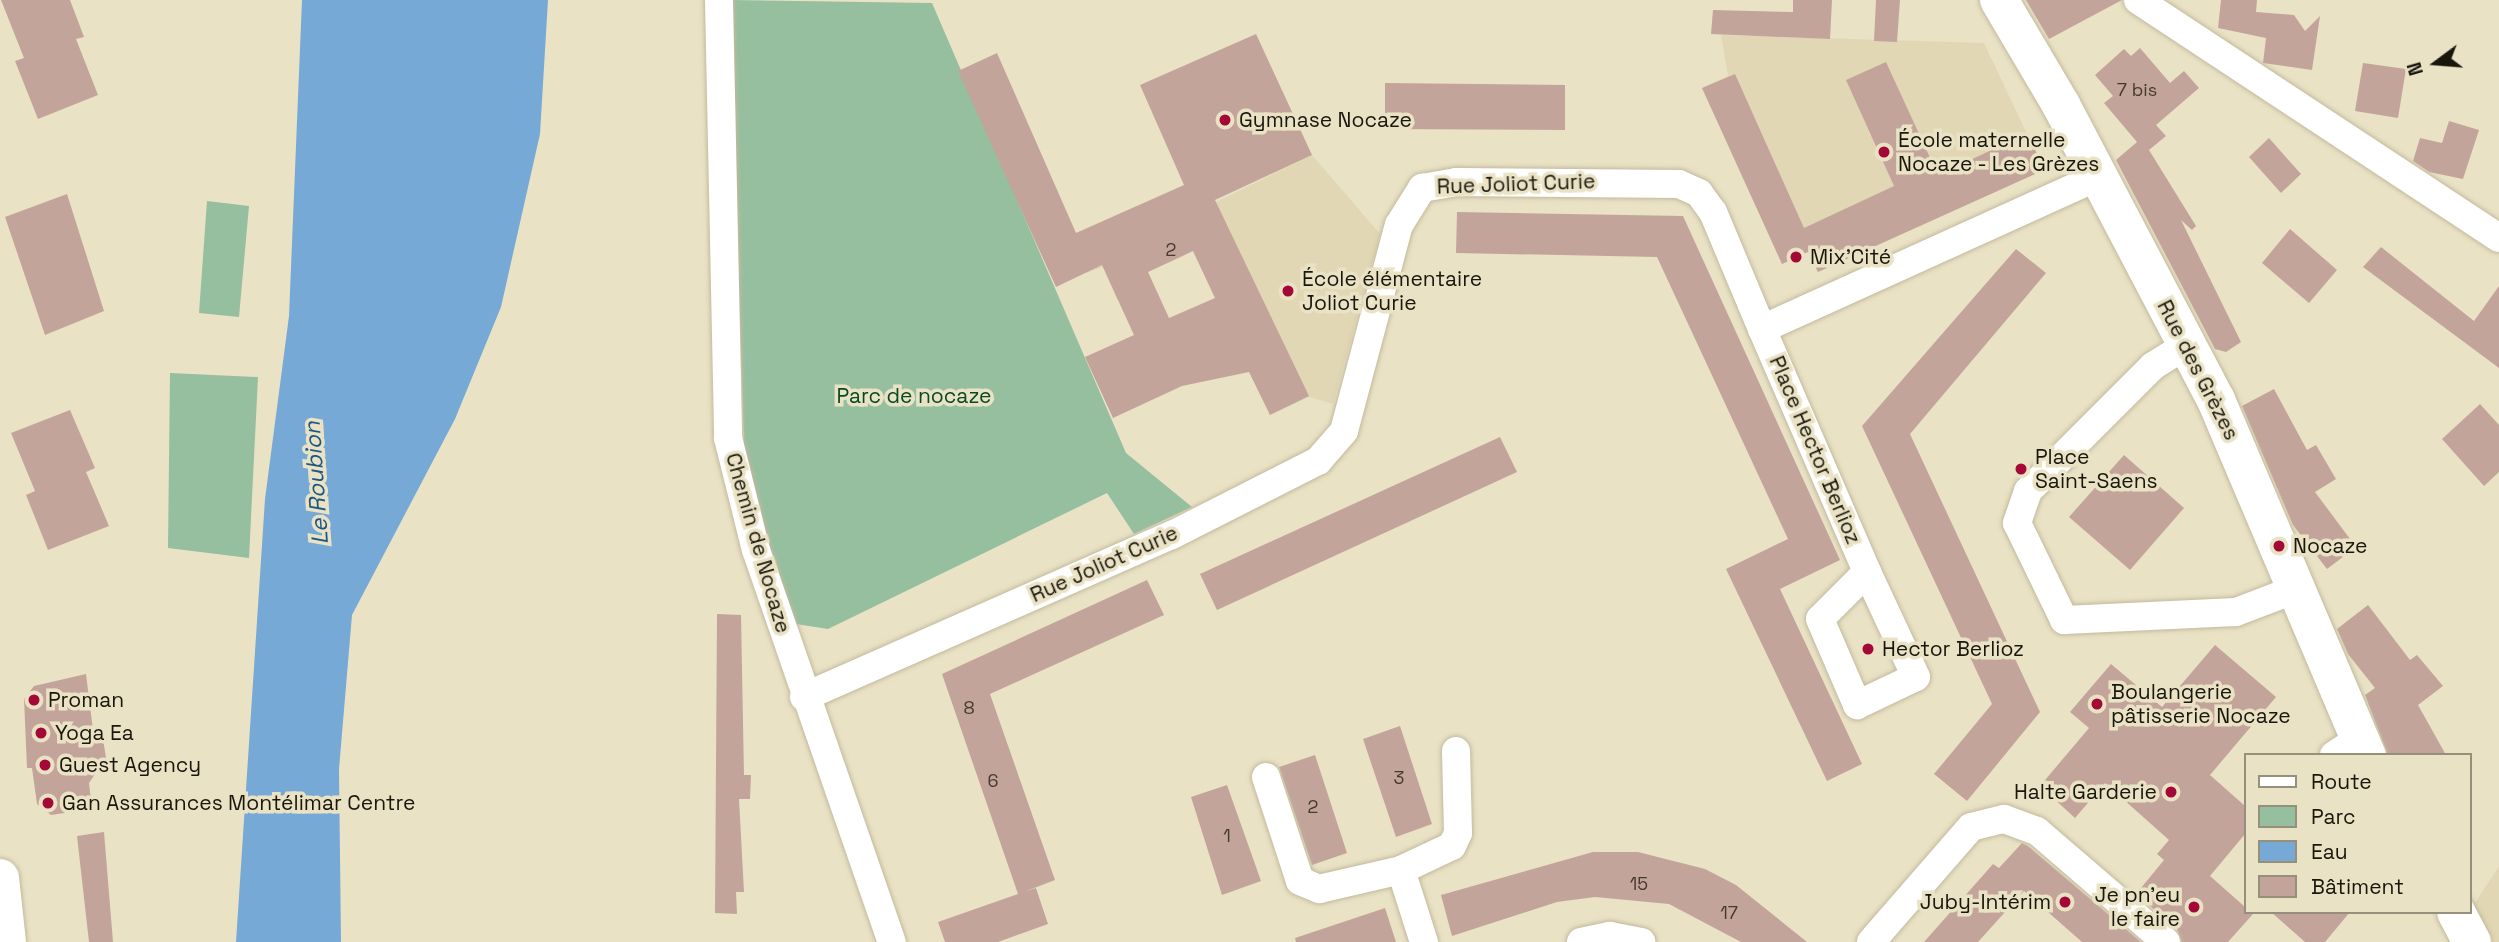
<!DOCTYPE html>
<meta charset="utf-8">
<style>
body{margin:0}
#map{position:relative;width:2499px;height:942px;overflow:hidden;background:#eae2c5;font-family:"Space Grotesk",sans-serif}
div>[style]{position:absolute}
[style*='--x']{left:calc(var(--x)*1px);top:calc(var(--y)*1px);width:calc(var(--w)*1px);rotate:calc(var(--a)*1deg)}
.built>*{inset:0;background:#e1d7b4}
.green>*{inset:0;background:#95bf9f}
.water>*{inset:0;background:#76a9d6}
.building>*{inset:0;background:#c3a49b}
.roads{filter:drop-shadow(0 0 2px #c2ba9e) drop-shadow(0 0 2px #c2ba9e)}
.street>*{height:28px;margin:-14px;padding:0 14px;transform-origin:14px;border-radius:14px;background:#fff}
.secondary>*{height:38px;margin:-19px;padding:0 19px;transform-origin:19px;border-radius:19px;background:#fff}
.dots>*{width:19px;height:19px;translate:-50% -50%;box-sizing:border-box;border:4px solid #eae2c5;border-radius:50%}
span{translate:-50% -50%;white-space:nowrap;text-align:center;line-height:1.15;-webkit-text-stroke:7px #eae2c5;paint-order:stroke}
.number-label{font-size:18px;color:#443a30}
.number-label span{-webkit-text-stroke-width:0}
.poi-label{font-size:21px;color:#19160c}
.left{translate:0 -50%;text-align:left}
.right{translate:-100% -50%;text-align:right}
.street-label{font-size:21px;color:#19160c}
.park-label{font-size:21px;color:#044a23}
.water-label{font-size:23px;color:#1f5783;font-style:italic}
.legend{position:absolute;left:2244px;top:753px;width:228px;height:161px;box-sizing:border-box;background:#eae2c5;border:2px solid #96907b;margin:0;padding:9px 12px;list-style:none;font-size:21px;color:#19160c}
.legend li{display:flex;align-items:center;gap:14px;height:35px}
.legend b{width:35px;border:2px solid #96907b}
.north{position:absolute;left:2401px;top:28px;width:70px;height:70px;-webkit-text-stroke:5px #eae2c5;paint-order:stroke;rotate:254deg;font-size:19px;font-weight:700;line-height:28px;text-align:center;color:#19160c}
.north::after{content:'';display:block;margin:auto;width:24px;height:32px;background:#19160c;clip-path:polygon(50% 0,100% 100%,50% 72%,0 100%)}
</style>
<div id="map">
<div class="built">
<div style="clip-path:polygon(1721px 35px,1984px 43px,2044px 170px,1818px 272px,1808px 252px,1782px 264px,1702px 88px,1728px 76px)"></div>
<div style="clip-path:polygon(1312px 155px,1380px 234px,1333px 404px,1309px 397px,1270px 415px,1183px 230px,1176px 233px,1186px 255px,1148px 272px,1153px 283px,1117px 300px,1103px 267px,1086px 273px,1083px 267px)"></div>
<div style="clip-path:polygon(2499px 866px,2499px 942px,2494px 942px,2473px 906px)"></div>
</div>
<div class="green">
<div style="clip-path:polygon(730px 0,932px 3px,1126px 453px,1192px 507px,1134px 534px,1107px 493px,828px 629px,796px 624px,745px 474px)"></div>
<div style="clip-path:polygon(207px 201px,249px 206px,239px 317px,199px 313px)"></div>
<div style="clip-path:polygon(170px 373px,258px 377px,249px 558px,168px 548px)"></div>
</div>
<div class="water">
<div style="clip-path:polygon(302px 0,548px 0,540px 134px,501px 307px,455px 419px,352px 615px,339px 769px,341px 942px,236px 942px,265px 499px,289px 316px)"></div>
</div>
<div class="building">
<div style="clip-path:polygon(1px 0,70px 0,84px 37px,76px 39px,98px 95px,38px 119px,15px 61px,24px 58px)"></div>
<div style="clip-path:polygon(1793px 0,1832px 0,1830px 39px,1711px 34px,1713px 10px,1793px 12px)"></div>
<div style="clip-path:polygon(1876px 0,1900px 0,1897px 42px,1874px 41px)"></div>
<div style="clip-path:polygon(2026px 0,2122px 0,2049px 39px)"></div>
<div style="clip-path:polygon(2221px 0,2257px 0,2256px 12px,2294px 15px,2305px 31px,2320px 16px,2312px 70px,2263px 63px,2266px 38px,2218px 28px)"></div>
<div style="clip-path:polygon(evenodd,1256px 34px,1312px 155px,1215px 200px,1309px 396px,1270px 415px,1249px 372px,1182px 386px,1113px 418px,1085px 357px,1134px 335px,1102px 265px,1056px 287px,958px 71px,997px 53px,1076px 233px,1184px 185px,1140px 85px,1256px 34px,1193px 251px,1215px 298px,1169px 318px,1148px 272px,1193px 251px)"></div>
<div style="clip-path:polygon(2140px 48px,2170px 83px,2184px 71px,2199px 88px,2156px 125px,2166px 136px,2149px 150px,2196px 226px,2192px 230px,2181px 220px,2241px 342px,2226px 352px,2215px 349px,2116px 160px,2137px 142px,2104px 103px,2113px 96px,2095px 75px,2124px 49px,2131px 56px)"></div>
<div style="clip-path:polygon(1886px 62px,1938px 175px,2028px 133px,2044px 170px,1818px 272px,1808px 252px,1782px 264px,1702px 88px,1735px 74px,1804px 228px,1894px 186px,1846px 80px)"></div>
<div style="clip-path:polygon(2363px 63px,2406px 69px,2398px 118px,2355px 111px)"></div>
<div style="clip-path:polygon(1385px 83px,1565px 85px,1565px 130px,1385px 129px)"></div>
<div style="clip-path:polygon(2449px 121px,2479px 130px,2463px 179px,2429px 172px,2413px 161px,2420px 138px,2442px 143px)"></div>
<div style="clip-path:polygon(2269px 138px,2301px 174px,2281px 193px,2249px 157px)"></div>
<div style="clip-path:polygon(67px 194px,104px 311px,45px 335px,5px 217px)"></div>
<div style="clip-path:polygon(1457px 212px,1683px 216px,1840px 560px,1780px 589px,1862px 764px,1827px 781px,1726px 569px,1788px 539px,1657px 257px,1456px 253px)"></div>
<div style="clip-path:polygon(2290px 229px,2337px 270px,2309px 303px,2262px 263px)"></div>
<div style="clip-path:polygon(2381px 247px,2474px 321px,2499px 286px,2499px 368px,2363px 267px)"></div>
<div style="clip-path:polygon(2016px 249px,2046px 273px,1910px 434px,2040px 712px,1967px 801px,1934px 774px,1992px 704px,1862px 426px)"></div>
<div style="clip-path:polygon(2274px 389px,2307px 450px,2316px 445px,2336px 479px,2315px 492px,2356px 547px,2327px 569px,2293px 525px,2242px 406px)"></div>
<div style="clip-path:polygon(2480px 404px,2499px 425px,2499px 472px,2484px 486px,2442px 439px)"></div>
<div style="clip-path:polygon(70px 410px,95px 468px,86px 472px,109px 526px,48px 550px,26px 495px,35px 491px,11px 433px)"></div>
<div style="clip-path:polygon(1500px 437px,1517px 472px,1217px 610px,1200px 574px)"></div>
<div style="clip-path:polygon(2124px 455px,2184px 508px,2130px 570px,2069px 517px)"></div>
<div style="clip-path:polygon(1147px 580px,1164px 615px,990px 694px,1055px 880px,1024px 892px,1036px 888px,1048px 924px,998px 942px,945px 942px,938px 922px,1018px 894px,942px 674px)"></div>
<div style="clip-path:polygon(2368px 605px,2410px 660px,2417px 655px,2443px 686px,2418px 705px,2446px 755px,2388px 755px,2365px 695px,2375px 688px,2348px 654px,2337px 629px)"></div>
<div style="clip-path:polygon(717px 614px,741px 615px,744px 775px,751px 775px,750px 799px,739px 799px,744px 892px,736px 892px,737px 914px,715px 913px)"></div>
<div style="clip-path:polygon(2215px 645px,2276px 697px,2210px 775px,2245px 806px,2245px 834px,2210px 876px,2253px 914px,2228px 942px,2182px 942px,2177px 929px,2136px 894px,2164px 860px,2157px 854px,2169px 840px,2105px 783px,2075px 818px,2040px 786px,2089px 728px,2070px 712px,2111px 664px,2162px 707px)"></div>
<div style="clip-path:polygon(86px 674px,93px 730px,103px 739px,106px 758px,89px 783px,92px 809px,51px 815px,37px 804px,32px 768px,27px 768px,24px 699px,34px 686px)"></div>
<div style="clip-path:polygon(1400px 726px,1432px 824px,1396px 837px,1363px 739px)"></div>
<div style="clip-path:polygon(1315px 755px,1347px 853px,1312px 865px,1279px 767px)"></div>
<div style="clip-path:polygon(1227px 785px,1261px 881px,1222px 895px,1191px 797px)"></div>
<div style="clip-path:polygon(104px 832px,113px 942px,89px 942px,77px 836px)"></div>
<div style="clip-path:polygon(2022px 843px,2028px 846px,2141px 942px,2082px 942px,2024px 891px,1978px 942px,1924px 942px,1993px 864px,1999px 868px)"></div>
<div style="clip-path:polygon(1593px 852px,1638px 852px,1705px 869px,1736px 885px,1807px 942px,1741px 942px,1669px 904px,1595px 897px,1557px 902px,1452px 936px,1441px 895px)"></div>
<div style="clip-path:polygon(1385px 908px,1396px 942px,1296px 942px,1295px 938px)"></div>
<div style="clip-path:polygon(2271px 912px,2350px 912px,2325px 942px,2305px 942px)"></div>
</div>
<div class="roads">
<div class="street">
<div style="--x:719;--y:0;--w:438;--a:88.8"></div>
<div style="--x:728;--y:438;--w:115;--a:76"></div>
<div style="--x:756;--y:550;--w:415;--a:70.9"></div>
<div style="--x:2138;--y:0;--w:432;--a:33.4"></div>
<div style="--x:1762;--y:329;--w:265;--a:66.6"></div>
<div style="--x:1867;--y:572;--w:66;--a:135"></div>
<div style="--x:1820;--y:619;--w:94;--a:66.7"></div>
<div style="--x:1857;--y:705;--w:65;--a:-25.4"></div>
<div style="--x:1916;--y:677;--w:116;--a:-115"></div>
<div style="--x:2185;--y:346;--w:38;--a:148"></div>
<div style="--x:2153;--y:366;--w:177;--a:135"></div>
<div style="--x:2028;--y:491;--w:34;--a:109"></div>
<div style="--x:2017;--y:523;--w:108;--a:64.1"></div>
<div style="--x:2064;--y:620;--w:172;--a:-2.7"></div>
<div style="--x:2236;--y:612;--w:67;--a:-20.9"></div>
<div style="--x:804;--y:697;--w:402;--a:-23.8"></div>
<div style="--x:1172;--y:535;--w:164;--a:-26.9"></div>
<div style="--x:1318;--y:461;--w:40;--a:-49"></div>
<div style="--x:1344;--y:431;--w:213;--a:-75.1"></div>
<div style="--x:1399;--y:225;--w:44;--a:-58.1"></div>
<div style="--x:1422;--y:188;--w:35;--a:-10"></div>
<div style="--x:1456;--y:182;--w:223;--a:0.5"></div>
<div style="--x:1679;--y:184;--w:22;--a:24"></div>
<div style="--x:1699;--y:193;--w:24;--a:54"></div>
<div style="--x:1713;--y:212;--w:127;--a:67.3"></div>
<div style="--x:1762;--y:329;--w:370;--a:-24.4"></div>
<div style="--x:2334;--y:755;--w:30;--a:-33"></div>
<div style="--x:1266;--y:777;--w:109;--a:71.9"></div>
<div style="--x:1300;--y:881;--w:21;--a:23"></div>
<div style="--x:1319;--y:889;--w:84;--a:-13"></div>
<div style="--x:1401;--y:870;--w:76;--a:72.3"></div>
<div style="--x:1401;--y:870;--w:56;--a:-25.2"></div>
<div style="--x:1452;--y:846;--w:14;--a:-65"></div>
<div style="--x:1458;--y:833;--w:82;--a:-91.4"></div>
<div style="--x:1581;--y:942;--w:30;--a:-12"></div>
<div style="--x:1610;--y:936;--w:32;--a:11"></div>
<div style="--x:1871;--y:942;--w:152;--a:-49"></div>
<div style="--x:1971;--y:827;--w:34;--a:-14"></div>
<div style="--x:2004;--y:819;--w:35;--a:20"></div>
<div style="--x:2037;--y:831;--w:170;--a:40.7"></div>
</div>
<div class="secondary">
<div style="--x:1999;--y:0;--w:122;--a:59.4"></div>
<div style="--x:2061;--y:105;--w:333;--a:62.3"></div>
<div style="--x:2216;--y:400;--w:386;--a:67"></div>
<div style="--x:0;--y:878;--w:64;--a:83.8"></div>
<div style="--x:2456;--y:912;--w:34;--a:62"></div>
</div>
</div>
<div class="dots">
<div style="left:1225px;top:120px;background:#a40836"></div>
<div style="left:1884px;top:152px;background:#a40836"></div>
<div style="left:1796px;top:257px;background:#a40836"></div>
<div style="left:1288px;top:291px;background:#a40836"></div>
<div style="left:2021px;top:469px;background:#a40836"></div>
<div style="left:2279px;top:546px;background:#a40836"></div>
<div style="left:1868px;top:649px;background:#a40836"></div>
<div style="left:34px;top:700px;background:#a40836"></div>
<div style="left:2097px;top:704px;background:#a40836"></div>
<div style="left:41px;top:733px;background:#a40836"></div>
<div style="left:45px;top:765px;background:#a40836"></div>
<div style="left:2171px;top:792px;background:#a40836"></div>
<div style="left:48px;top:803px;background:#a40836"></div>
<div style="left:2065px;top:902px;background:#a40836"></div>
<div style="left:2194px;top:907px;background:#a40836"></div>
</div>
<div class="number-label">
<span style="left:2137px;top:90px">7 bis</span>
<span style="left:1171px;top:250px">2</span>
<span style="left:969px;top:708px">8</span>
<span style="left:1399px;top:778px">3</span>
<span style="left:993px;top:781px">6</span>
<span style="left:1313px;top:807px">2</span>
<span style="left:1227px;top:836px">1</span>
<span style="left:1639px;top:884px">15</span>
<span style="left:1729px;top:913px">17</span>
</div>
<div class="poi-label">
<span class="left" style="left:1239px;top:120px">Gymnase Nocaze</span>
<span class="left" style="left:1898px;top:152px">École maternelle<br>Nocaze - Les Grèzes</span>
<span class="left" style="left:1810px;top:257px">Mix'Cité</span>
<span class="left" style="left:1302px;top:291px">École élémentaire<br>Joliot Curie</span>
<span class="left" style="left:2035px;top:469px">Place<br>Saint-Saens</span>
<span class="left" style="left:2293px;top:546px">Nocaze</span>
<span class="left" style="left:1882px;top:649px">Hector Berlioz</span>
<span class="left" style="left:2111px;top:704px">Boulangerie<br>pâtisserie Nocaze</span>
<span class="left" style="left:48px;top:700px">Proman</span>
<span class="left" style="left:55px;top:733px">Yoga Ea</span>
<span class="left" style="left:59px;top:765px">Guest Agency</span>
<span class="right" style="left:2157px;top:792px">Halte Garderie</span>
<span class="left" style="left:62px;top:803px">Gan Assurances Montélimar Centre</span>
<span class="right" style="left:2180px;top:907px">Je pn'eu<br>le faire</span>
<span class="right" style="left:2051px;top:902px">Juby-Intérim</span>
</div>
<div class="street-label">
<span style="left:1516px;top:184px;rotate:-2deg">Rue Joliot Curie</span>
<span style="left:2198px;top:370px;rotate:63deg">Rue des Grèzes</span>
<span style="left:1815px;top:450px;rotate:67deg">Place Hector Berlioz</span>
<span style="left:758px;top:543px;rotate:74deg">Chemin de Nocaze</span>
<span style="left:1104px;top:564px;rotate:-24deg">Rue Joliot Curie</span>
</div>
<div class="park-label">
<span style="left:914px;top:396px">Parc de nocaze</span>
</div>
<div class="water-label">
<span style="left:316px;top:483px;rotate:-94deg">Le Roubion</span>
</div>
<ul class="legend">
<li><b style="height:9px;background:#fff"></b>Route</li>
<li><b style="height:19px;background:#95bf9f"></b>Parc</li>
<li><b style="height:19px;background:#76a9d6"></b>Eau</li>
<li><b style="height:19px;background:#c3a49b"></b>Bâtiment</li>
</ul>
<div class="north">N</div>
</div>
